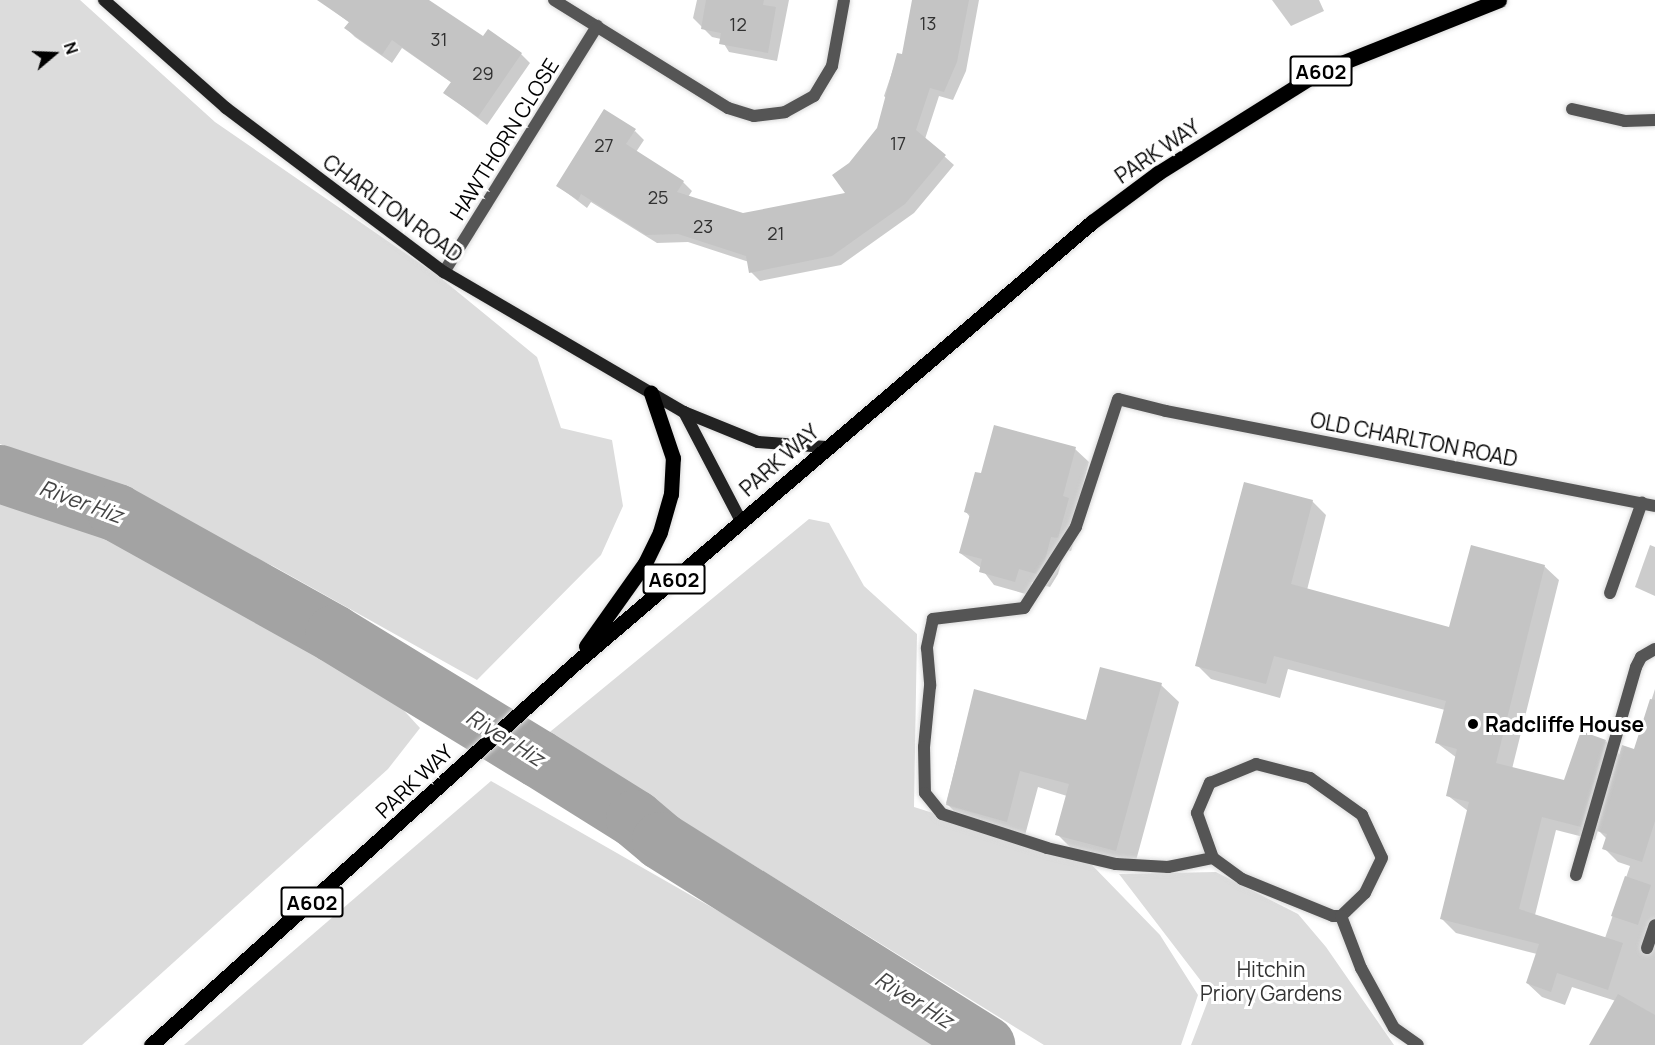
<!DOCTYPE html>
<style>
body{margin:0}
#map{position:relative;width:1655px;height:1045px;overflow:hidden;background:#fff;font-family:Manrope,sans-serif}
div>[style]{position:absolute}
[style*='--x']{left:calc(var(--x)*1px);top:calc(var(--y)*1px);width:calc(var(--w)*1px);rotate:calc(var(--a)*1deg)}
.green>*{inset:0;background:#dcdcdc}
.shadow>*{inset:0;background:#0003}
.river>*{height:58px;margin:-29px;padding:0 29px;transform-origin:29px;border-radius:29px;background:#a3a3a3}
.building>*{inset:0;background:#c4c4c4}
.roads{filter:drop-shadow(0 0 2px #dbdbdb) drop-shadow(0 0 2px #dbdbdb)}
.lane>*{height:12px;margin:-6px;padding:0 6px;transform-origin:6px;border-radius:6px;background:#555}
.street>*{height:12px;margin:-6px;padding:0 6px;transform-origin:6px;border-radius:6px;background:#555}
.secondary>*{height:12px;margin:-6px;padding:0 6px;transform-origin:6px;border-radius:6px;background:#222}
.primary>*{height:15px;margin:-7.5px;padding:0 7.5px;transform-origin:7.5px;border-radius:7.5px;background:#000}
.dots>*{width:16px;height:16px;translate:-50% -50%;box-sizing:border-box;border:3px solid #fff;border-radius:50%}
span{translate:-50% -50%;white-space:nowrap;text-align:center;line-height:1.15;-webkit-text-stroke:6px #fff;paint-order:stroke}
.number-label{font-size:18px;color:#313131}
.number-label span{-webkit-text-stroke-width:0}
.shield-label span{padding:2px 4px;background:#fff;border:2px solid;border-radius:4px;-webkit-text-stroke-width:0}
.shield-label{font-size:20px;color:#000;font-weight:700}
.street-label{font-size:21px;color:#000}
.poi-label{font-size:21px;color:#000;font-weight:700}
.left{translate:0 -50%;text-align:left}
.park-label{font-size:21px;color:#333}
.water-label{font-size:22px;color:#444;font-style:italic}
.north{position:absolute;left:24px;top:24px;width:60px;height:60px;-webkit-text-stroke:4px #fff;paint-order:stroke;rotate:71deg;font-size:16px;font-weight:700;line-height:24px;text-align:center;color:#000}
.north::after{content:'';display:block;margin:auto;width:21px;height:27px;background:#000;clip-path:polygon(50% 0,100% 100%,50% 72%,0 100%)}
</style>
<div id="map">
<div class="green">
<div style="clip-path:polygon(0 0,80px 0,215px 122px,437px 275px,537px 357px,561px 428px,612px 440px,623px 506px,601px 555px,477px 680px,273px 566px,0 444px)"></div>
<div style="clip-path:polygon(0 478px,116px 528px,387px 692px,420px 728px,388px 769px,82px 1045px,0 1045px)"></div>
<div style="clip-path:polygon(809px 519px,829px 523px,864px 586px,917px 634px,914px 807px,1089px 862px,1160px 935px,1198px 995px,1181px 1045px,1044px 1045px,545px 736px)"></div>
<div style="clip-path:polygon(491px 781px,734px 920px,936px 1045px,184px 1045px)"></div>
<div style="clip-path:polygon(1216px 872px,1298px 914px,1326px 947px,1394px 1045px,1191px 1045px,1209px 998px,1201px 981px,1119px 874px)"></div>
</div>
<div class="shadow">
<div style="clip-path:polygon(319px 0,416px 0,483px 39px,521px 54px,530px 63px,487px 125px,445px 93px,452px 83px,402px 48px,392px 63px,355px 37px,346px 28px,350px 23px)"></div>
<div style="clip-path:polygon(697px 0,789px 0,777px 61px,729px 52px,721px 39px,712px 37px,693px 18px)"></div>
<div style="clip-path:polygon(913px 0,979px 0,966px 71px,953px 100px,939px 96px,925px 139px,954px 165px,914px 213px,841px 265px,760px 281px,751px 272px,749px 262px,688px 242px,657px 243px,591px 202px,587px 208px,558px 186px,635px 131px,644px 140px,636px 152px,683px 182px,692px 191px,688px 197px,743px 215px,847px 194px,850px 164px,878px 129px,888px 100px,884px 96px,898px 55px,903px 56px)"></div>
<div style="clip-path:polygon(1272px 0,1319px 0,1324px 11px,1291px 26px)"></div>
<div style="clip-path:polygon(1075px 449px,1089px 462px,1077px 508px,1082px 513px,1071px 551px,1065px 550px,1058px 574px,1050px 587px,1032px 582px,1029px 595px,994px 585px,981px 568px,960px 553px,970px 517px,966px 512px,982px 475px)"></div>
<div style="clip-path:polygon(evenodd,1312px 501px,1326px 515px,1307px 590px,1450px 629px,1544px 566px,1559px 580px,1512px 769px,1565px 782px,1606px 741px,1621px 756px,1635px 751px,1655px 689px,1655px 1045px,1590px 1045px,1616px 1001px,1572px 987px,1565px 1005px,1542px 997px,1527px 983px,1537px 954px,1456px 933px,1442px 919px,1468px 811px,1447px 795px,1457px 758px,1437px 743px,1445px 710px,1288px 669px,1280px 698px,1211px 679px,1197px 665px,1312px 501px,1556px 830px,1595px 840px,1598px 830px,1607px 839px,1604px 848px,1618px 862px,1630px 866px,1605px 938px,1535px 915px,1556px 830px)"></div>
<div style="clip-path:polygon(1650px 545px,1655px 547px,1655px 596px,1635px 587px)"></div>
<div style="clip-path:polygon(1161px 685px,1179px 702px,1134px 868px,1075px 852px,1057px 834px,1067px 796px,1038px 787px,1024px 839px,963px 820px,946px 803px,975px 691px,1087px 721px)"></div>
</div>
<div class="river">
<div style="--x:0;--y:474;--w:123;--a:18.4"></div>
<div style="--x:117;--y:513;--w:248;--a:29.1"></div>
<div style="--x:334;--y:634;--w:240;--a:31.4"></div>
<div style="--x:539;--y:759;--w:113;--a:32"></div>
<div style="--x:635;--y:819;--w:34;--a:40"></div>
<div style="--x:661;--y:841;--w:384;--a:32.1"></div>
</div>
<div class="building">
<div style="clip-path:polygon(317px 0,429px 0,483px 36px,488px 29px,522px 53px,478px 117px,443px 93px,451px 82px,392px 40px,382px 55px,344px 28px,349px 22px)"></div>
<div style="clip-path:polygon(706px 0,764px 0,763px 5px,776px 7px,768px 53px,719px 44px,721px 33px,701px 29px)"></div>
<div style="clip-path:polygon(912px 0,969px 0,957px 62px,944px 92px,930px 88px,916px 130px,946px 155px,905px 204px,832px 256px,749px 273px,746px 256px,678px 234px,646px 235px,581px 194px,578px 200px,556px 186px,604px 109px,636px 129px,626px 144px,684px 181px,677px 192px,743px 213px,845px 193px,832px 175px,849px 163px,877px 128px,897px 53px,902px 54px)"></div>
<div style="clip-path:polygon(994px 425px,1076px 447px,1063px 496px,1069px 498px,1058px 538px,1051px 537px,1045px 560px,1036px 574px,1019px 569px,1015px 582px,979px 572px,982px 559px,959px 553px,970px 514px,964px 512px,975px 472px,981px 473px)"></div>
<div style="clip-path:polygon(1244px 482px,1313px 500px,1291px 584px,1449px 627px,1471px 545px,1545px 565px,1496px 763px,1564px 780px,1581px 731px,1606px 740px,1581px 827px,1542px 817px,1519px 909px,1623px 943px,1608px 990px,1557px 973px,1551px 992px,1526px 983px,1539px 944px,1440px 919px,1469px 802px,1446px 796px,1457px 749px,1435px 743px,1446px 701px,1274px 656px,1266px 684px,1195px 666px)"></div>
<div style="clip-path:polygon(1100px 667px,1162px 683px,1116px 851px,1055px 835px,1069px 784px,1020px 771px,1007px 822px,946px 805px,974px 689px,1086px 720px)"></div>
<div style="clip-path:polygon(1650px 699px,1655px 700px,1655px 821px,1642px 862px,1602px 849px,1607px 834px,1597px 831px,1622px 745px,1634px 749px)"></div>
<div style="clip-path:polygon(1625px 876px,1651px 885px,1638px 925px,1611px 916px)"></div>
<div style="clip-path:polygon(1618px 994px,1655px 1015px,1655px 1045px,1589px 1045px)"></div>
</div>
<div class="roads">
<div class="lane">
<div style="--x:1166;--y:411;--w:49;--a:-166"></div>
<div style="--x:1118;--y:399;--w:135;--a:108.2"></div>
<div style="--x:1076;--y:527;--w:96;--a:122.7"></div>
<div style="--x:1024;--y:608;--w:92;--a:173.1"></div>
<div style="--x:933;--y:619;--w:30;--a:102"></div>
<div style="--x:927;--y:648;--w:38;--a:85"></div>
<div style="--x:930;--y:686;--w:61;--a:95.6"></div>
<div style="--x:924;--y:747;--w:46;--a:88.8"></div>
<div style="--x:925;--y:793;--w:27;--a:51"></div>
<div style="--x:942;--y:814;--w:110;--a:17.9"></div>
<div style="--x:1047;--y:848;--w:71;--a:13.1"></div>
<div style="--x:1116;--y:864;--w:52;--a:3.3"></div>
<div style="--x:1168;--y:867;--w:46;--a:-11.3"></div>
<div style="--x:1610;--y:593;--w:96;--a:-70.6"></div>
<div style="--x:1256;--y:764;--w:56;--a:14.5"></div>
<div style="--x:1310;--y:778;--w:64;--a:35.4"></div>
<div style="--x:1362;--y:815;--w:47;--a:65.1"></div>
<div style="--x:1382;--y:858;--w:39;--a:116"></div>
<div style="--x:1365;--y:893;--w:33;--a:136"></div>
<div style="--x:1341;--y:916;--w:8;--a:180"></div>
<div style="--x:1333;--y:916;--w:98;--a:-157.9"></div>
<div style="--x:1242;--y:879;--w:36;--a:-144"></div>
<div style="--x:1213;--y:858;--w:48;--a:-109.6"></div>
<div style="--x:1197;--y:813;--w:33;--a:-67"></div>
<div style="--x:1210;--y:783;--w:50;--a:-22.4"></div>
<div style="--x:1576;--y:875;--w:216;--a:-73.9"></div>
<div style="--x:1636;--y:667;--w:11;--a:-63"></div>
<div style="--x:1641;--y:657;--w:16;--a:-30"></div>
<div style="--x:1341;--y:916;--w:56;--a:69"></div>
<div style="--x:1361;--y:968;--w:68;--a:61.2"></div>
<div style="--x:1394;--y:1028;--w:29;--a:35"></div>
<div style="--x:1647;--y:948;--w:24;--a:-71"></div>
</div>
<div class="street">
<div style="--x:554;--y:0;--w:205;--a:31.8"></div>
<div style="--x:728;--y:108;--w:27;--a:17"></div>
<div style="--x:754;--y:116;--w:31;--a:-7"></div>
<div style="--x:785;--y:112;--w:33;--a:-29"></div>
<div style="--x:814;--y:96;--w:35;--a:-59"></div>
<div style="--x:832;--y:66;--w:67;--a:-79.7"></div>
<div style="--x:1572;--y:109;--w:54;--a:12.8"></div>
<div style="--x:1625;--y:121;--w:30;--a:-2"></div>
<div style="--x:444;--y:272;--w:290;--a:-58.1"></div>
<div style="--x:1166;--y:411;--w:498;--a:11"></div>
</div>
<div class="secondary">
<div style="--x:104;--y:0;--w:163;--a:41.5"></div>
<div style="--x:226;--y:108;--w:273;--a:37"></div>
<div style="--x:444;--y:272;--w:278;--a:30.3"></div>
<div style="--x:684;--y:412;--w:80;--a:22.1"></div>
<div style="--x:758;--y:442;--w:68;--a:4.2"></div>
<div style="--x:684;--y:412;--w:123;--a:62.4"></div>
</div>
<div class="primary">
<div style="--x:586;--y:646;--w:102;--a:-54.6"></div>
<div style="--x:645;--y:563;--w:34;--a:-64"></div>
<div style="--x:660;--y:532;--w:40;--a:-74"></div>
<div style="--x:671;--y:494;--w:36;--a:-87"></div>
<div style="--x:673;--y:458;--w:69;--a:-108.7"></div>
<div style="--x:151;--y:1045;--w:566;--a:-41.99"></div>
<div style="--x:572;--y:666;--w:684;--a:-40.49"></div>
<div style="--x:1092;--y:222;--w:82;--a:-36.6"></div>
<div style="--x:1158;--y:173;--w:190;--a:-32.1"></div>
<div style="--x:1319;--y:72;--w:194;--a:-21.8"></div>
</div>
</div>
<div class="dots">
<div style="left:1473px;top:724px;background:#000"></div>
</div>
<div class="number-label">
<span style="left:928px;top:23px">13</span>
<span style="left:738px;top:24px">12</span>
<span style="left:439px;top:39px">31</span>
<span style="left:483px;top:73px">29</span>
<span style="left:898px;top:143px">17</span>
<span style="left:604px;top:145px">27</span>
<span style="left:658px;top:197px">25</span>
<span style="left:703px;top:226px">23</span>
<span style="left:776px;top:233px">21</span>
</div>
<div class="shield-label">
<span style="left:1321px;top:71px">A602</span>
<span style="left:674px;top:579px">A602</span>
<span style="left:312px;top:902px">A602</span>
</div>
<div class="street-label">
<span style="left:504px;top:139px;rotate:-58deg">HAWTHORN CLOSE</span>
<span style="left:1157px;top:151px;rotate:-34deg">PARK WAY</span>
<span style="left:393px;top:208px;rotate:36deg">CHARLTON ROAD</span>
<span style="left:1414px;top:439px;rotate:11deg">OLD CHARLTON ROAD</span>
<span style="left:779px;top:460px;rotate:-41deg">PARK WAY</span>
<span style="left:414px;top:781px;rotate:-43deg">PARK WAY</span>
</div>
<div class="poi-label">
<span class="left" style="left:1485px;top:724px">Radcliffe House</span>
</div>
<div class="park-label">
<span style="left:1271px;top:981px">Hitchin<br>Priory Gardens</span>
</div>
<div class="water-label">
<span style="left:81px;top:502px;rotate:20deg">River Hiz</span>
<span style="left:505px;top:738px;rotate:32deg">River Hiz</span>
<span style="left:914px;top:1000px;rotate:32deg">River Hiz</span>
</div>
<div class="north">N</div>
</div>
